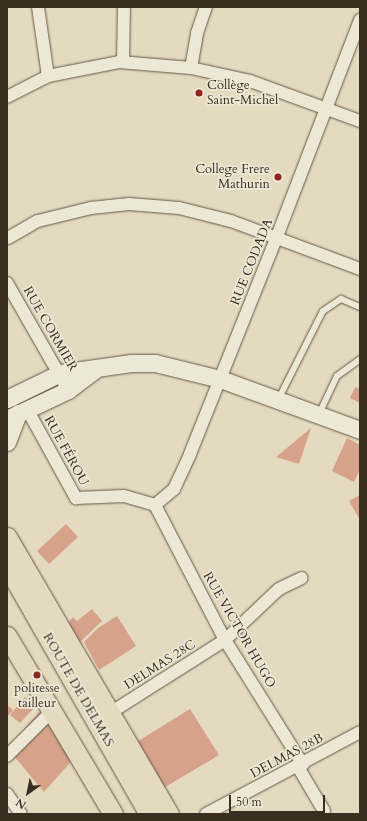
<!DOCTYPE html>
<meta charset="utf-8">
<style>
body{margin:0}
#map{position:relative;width:367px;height:821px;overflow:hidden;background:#e3dabf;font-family:Cardo,serif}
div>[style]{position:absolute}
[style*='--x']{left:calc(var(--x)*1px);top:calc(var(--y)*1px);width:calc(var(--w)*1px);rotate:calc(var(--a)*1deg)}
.building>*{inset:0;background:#d6a289}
.roads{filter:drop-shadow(0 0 1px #645948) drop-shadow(0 0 1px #645948)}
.lane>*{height:6px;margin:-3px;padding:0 3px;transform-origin:3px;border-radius:3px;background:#ede7d5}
.street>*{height:12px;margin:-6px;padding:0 6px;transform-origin:6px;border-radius:6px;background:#ede7d5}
.secondary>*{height:17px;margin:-8.5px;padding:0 8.5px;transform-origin:8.5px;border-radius:8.5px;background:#ede7d5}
.primary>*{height:19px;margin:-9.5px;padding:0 9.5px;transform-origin:9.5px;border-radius:9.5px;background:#e3dabf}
.dots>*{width:11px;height:11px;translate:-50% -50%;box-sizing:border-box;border:2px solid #ede7d5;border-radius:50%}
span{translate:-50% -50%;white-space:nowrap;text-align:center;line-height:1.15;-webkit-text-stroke:3.5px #ede7d5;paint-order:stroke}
.poi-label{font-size:13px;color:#3a2e20}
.left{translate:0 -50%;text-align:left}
.right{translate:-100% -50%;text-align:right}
.street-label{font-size:13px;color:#3a2e20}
.frame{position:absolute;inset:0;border:8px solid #3a2e20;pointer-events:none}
.north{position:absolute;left:8px;top:773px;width:40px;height:40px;-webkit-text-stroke:3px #ede7d5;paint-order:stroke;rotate:213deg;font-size:11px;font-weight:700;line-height:16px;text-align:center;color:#3a2e20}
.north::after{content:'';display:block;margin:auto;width:14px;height:18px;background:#3a2e20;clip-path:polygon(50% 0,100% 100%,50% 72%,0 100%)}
.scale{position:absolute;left:229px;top:795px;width:96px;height:18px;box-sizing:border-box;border:2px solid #3a2e20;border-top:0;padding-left:5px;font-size:12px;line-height:14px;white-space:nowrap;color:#3a2e20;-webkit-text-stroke:3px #ede7d5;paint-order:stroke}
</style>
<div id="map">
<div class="building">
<div style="clip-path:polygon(355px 387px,360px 389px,360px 403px,350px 398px)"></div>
<div style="clip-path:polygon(311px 428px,299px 464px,276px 457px)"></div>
<div style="clip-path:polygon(347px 438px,360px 445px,360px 469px,354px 482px,332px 471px)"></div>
<div style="clip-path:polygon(360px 495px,360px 520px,349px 501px)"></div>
<div style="clip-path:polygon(66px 524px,78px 537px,49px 564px,37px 551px)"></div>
<div style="clip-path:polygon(92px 609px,102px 621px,79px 643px,64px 628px,73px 617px,77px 621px)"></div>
<div style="clip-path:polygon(117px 616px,136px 646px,99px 670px,84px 642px,98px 628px)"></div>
<div style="clip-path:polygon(25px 697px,35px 707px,20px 723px,10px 715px)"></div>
<div style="clip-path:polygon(7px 705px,13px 710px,7px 717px)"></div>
<div style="clip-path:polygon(190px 709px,219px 755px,162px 789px,135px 743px)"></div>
<div style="clip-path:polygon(39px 712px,76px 756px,44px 792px,8px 749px)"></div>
</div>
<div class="roads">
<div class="lane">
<div style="--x:279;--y:398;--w:97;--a:-63.2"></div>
<div style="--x:323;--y:311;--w:22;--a:-34"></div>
<div style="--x:341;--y:299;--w:21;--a:23"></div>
<div style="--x:319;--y:414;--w:42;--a:-64.7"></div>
<div style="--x:337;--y:376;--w:29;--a:-36"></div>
</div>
<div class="street">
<div style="--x:38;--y:7;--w:70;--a:81.8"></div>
<div style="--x:123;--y:62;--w:55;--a:-89"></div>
<div style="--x:191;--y:68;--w:36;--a:-80"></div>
<div style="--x:197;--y:33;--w:28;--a:-71"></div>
<div style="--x:7;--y:97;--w:46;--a:-27.1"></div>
<div style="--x:48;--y:76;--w:72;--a:-11.2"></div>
<div style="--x:119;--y:62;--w:72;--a:4.8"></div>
<div style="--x:191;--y:68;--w:60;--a:12.4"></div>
<div style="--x:250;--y:81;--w:117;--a:20"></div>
<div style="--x:8;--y:238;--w:34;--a:-30"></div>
<div style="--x:38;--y:221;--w:55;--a:-13.8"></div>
<div style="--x:91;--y:208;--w:38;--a:-6"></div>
<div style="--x:129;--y:204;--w:50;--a:4.6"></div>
<div style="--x:179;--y:208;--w:54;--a:14"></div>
<div style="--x:231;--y:221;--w:138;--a:20.4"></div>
<div style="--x:7;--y:283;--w:123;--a:60.3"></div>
<div style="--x:27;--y:409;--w:102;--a:61.2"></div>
<div style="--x:76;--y:498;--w:48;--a:-2.4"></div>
<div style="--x:124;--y:496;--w:32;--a:16"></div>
<div style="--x:155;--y:505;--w:25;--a:-40"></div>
<div style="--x:174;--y:489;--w:38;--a:-65"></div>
<div style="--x:190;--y:454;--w:232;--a:-68.2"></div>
<div style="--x:276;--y:239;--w:235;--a:-69"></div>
<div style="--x:155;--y:505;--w:152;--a:62.6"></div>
<div style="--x:225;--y:640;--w:147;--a:58"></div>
<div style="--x:110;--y:713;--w:136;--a:-32.4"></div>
<div style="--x:225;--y:640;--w:74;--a:-43.4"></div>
<div style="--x:279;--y:589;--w:25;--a:-26"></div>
<div style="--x:7;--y:756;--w:62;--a:-45"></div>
<div style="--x:298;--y:767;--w:51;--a:59.4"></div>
<div style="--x:7;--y:794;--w:24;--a:55"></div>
<div style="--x:206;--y:814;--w:174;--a:-28"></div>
</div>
<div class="secondary">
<div style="--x:7;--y:399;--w:59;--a:-26.1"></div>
<div style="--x:60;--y:373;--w:72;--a:-8"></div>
<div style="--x:131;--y:363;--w:24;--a:0"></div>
<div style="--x:155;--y:363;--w:67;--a:13.8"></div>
<div style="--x:220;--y:379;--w:149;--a:20"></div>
<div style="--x:7;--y:419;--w:68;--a:-25.4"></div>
<div style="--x:68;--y:390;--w:34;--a:-37"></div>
<div style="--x:7;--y:442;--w:31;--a:-69"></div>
</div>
<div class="primary">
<div style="--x:7;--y:537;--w:321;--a:59.7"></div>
<div style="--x:7;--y:566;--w:286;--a:60.2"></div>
<div style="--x:7;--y:636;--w:207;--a:59.2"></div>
</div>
</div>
<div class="dots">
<div style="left:199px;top:93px;background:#8f2418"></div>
<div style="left:278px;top:177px;background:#8f2418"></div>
<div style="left:37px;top:675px;background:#8f2418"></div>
</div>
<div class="poi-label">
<span class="left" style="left:207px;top:93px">Collège<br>Saint-Michel</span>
<span class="right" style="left:270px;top:177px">College Frere<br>Mathurin</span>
<span style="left:37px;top:696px">politesse<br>tailleur</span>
</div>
<div class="street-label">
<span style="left:252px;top:262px;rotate:-68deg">RUE CODADA</span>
<span style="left:50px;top:329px;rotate:60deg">RUE CORMIER</span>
<span style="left:66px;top:451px;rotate:61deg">RUE FÉROU</span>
<span style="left:239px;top:630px;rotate:60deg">RUE VICTOR HUGO</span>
<span style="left:160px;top:665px;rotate:-32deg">DELMAS 28C</span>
<span style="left:78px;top:690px;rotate:60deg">ROUTE DE DELMAS</span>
<span style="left:287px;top:756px;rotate:-28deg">DELMAS 28B</span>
</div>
<div class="frame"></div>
<div class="north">N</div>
<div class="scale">50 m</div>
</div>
